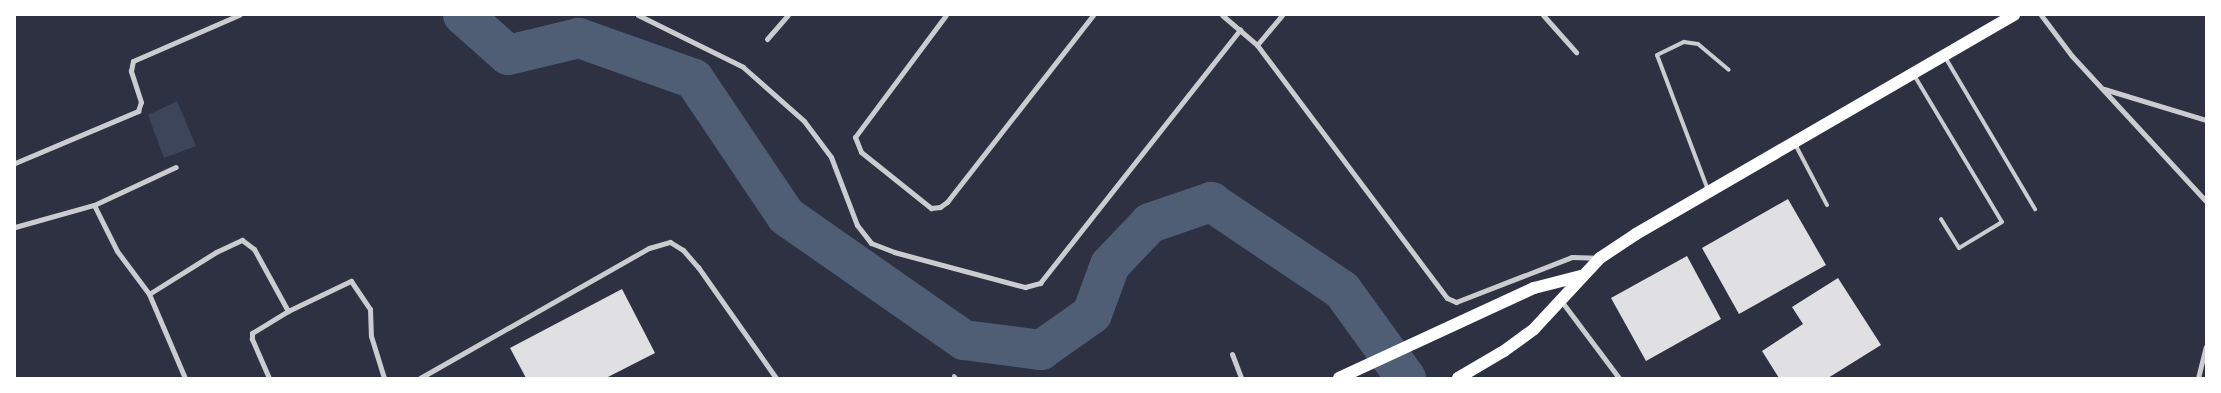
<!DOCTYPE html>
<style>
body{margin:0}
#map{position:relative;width:2221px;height:393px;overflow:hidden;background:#2d3142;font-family:"Noto Sans",sans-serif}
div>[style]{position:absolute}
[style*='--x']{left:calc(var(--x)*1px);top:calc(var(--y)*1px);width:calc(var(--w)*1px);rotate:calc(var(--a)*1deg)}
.green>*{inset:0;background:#3c4559}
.river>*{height:40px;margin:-20px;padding:0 20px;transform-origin:20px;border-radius:20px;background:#4f5d75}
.building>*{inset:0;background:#e0e0e3}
.service>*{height:4px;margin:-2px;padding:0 2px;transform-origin:2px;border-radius:2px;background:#caccd0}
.minor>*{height:5px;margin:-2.5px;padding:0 2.5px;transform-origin:2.5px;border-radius:2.5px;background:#caccd0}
.primary>*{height:12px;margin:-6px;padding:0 6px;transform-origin:6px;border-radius:6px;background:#fff}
span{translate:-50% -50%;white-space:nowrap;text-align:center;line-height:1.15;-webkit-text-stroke:4.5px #fff;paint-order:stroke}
.frame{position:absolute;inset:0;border:16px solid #fff;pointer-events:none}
</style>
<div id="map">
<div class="green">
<div style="clip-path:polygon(177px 101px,196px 146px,164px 158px,148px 115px)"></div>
</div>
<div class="river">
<div style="--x:463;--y:15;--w:60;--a:41.6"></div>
<div style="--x:508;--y:55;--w:73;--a:-13.5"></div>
<div style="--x:579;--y:38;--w:122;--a:19.6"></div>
<div style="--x:694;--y:79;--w:165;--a:56.1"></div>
<div style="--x:786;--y:216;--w:217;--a:34.9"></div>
<div style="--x:964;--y:340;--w:78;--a:7.4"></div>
<div style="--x:1041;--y:350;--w:62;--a:-35.2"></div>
<div style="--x:1092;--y:314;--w:52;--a:-69.8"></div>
<div style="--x:1110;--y:265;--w:58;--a:-46.4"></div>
<div style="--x:1150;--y:223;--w:65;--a:-19"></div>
<div style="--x:1211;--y:202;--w:158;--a:33.9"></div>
<div style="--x:1342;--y:290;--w:109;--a:54"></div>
</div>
<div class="building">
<div style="clip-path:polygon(1788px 199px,1826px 265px,1739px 314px,1702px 248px)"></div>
<div style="clip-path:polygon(1687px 256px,1721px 319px,1646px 361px,1611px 298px)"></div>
<div style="clip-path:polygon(1838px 278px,1881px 345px,1828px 378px,1779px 378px,1762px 351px,1803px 324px,1792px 307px)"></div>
<div style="clip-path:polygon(622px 289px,655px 353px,606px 378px,526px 378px,510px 348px)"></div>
</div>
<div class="service">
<div style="--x:1945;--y:57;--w:177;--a:59.4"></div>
<div style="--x:1914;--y:75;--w:171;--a:59.1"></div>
<div style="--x:2002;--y:222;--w:50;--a:148.8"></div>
<div style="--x:1959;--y:248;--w:34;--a:-122"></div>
<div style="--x:1795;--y:144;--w:69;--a:62.3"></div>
<div style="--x:1708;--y:190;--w:144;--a:-110.7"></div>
<div style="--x:1657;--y:55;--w:30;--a:-26"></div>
<div style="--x:1684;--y:42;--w:14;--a:8"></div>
<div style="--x:1698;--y:44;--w:40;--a:40"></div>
<div style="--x:954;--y:376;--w:3;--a:45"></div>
</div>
<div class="minor">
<div style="--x:638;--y:15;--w:117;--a:26.3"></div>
<div style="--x:743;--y:67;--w:81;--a:41.5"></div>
<div style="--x:804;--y:121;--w:45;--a:53.1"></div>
<div style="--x:831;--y:157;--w:73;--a:69.1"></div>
<div style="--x:857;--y:225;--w:23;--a:52"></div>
<div style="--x:871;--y:243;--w:25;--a:21"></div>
<div style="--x:894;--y:252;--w:136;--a:15"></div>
<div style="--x:1025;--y:287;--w:16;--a:-15"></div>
<div style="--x:1040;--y:283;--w:323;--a:-51.7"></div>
<div style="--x:946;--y:15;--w:152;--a:126.7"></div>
<div style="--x:855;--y:137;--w:16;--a:68"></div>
<div style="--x:861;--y:152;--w:90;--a:38.7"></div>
<div style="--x:931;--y:208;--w:9;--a:-6"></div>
<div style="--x:940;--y:207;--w:9;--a:-36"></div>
<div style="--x:947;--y:202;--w:237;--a:-52"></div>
<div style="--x:1222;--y:15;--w:46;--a:40.6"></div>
<div style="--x:1257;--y:45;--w:316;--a:53.1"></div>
<div style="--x:1447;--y:298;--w:10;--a:24"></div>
<div style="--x:1456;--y:302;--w:124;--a:-21.2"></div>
<div style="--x:1572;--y:257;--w:25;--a:2"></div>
<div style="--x:1543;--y:15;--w:50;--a:48.3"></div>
<div style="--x:2041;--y:15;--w:51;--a:52.9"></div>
<div style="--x:2072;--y:56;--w:197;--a:47.3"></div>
<div style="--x:767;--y:39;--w:32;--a:-49"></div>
<div style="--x:1257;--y:45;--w:39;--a:-50"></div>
<div style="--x:2104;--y:89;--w:107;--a:16.9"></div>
<div style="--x:15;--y:163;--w:134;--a:-22.9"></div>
<div style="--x:138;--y:111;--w:9;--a:-72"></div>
<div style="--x:141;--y:102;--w:33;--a:-108"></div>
<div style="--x:131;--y:71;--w:10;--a:-79"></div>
<div style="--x:133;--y:61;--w:116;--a:-23.5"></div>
<div style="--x:94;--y:205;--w:51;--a:63.4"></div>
<div style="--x:117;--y:251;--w:54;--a:53.3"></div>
<div style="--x:149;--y:294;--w:91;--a:66.8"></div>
<div style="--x:15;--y:227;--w:82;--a:-15.6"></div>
<div style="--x:94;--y:205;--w:90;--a:-24.9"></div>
<div style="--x:149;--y:294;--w:79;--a:-32.1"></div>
<div style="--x:216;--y:252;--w:29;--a:-25"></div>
<div style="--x:242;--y:240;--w:15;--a:37"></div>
<div style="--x:254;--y:249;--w:71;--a:61.3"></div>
<div style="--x:1562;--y:302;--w:95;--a:53.1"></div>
<div style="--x:1232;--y:354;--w:26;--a:69"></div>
<div style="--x:269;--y:378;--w:43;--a:-113.6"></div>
<div style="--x:252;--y:339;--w:6;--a:-90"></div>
<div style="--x:252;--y:333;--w:42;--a:-31.4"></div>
<div style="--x:288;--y:311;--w:70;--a:-25.5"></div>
<div style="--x:351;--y:281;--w:34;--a:56"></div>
<div style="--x:370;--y:309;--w:27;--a:88"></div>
<div style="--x:371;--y:336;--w:44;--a:72.8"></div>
<div style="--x:420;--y:378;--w:263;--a:-29.6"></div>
<div style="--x:649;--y:248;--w:22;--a:-16"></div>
<div style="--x:670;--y:242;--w:15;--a:32"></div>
<div style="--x:683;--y:250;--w:23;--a:49"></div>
<div style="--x:698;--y:267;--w:136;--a:54.9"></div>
<div style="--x:2198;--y:378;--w:32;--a:-76"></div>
</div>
<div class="primary">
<div style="--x:1339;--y:378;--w:215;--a:-24.8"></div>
<div style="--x:1534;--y:288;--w:49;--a:-14.3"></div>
<div style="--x:1458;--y:378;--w:53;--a:-30.4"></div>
<div style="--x:1504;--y:351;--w:37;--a:-36"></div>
<div style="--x:1534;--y:329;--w:97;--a:-47.1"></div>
<div style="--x:1600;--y:258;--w:43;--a:-33.7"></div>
<div style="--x:1636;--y:234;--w:437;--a:-30.1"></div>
</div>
<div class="frame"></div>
</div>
